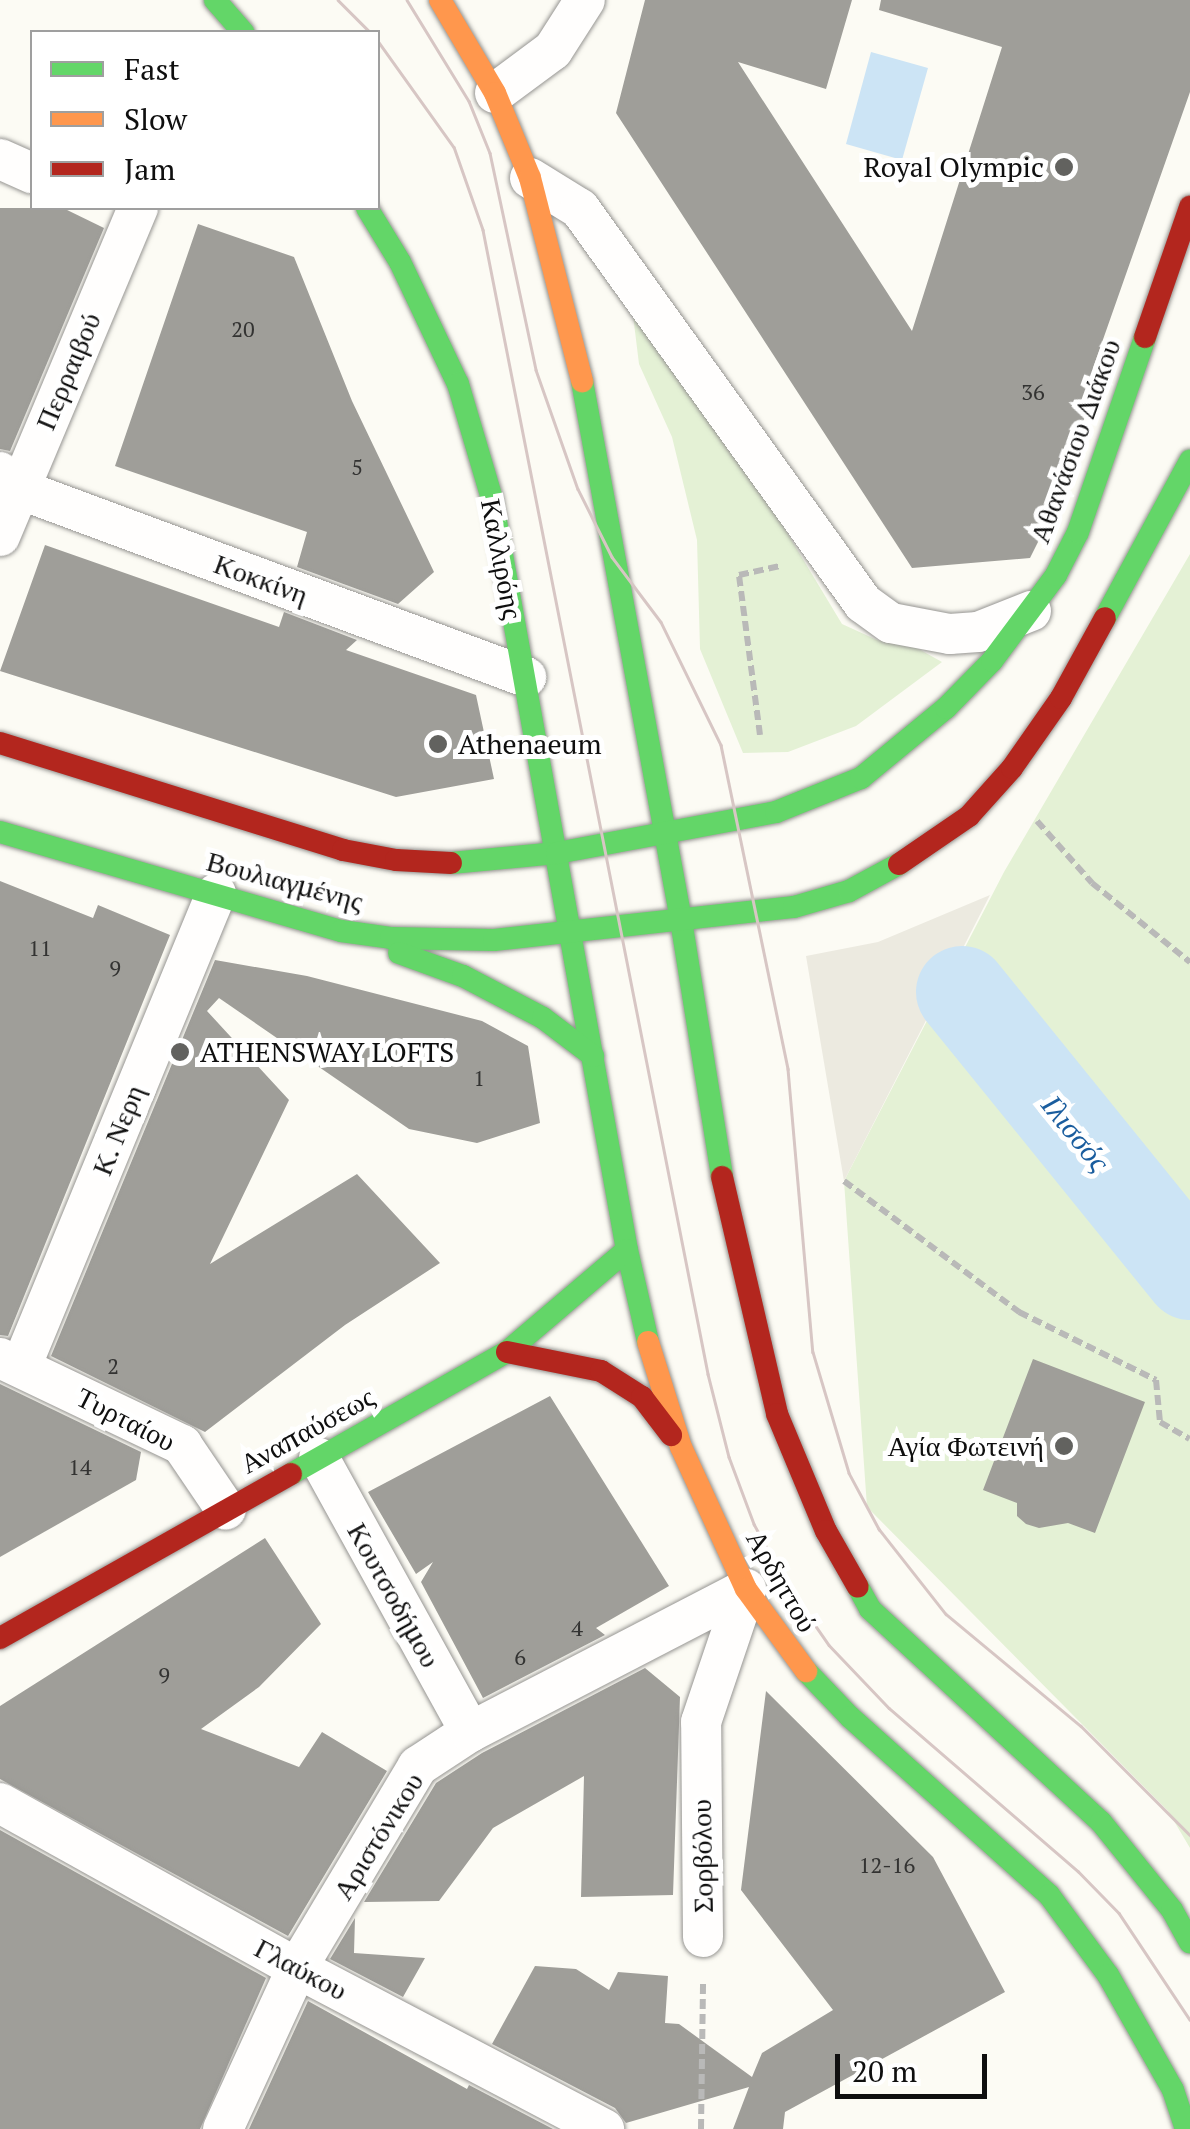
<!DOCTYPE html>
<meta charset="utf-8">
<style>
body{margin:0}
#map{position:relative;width:1190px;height:2129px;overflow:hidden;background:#fcfbf4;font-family:"PT Serif",serif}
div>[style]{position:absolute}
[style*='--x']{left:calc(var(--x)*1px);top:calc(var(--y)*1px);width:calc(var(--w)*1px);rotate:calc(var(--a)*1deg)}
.green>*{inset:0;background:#e4f1d5}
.plaza>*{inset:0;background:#eceae0}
.water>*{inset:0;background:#cce4f5}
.river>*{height:92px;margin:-46px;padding:0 46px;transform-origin:46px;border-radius:46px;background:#cce4f5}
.building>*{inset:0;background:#9f9e99}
.path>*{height:6px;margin-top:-3px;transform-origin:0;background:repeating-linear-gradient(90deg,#b9b9b8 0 10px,transparent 0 15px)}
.roads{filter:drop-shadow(0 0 2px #969592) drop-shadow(0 0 2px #969592)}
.street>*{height:40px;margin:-20px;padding:0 20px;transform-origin:20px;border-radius:20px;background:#fffefd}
.fast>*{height:22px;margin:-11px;padding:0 11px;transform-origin:11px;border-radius:11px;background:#63d668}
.slow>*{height:22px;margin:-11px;padding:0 11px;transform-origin:11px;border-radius:11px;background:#ff974d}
.jam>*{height:22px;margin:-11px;padding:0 11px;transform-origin:11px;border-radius:11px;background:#b3261e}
.tram>*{height:2.5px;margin:-1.25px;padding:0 1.25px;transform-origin:1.25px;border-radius:1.25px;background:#d7c6c4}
.dots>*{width:28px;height:28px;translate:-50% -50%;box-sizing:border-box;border:5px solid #fff;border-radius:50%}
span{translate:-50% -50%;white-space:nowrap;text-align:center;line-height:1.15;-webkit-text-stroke:10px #fff;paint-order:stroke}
.number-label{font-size:22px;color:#333332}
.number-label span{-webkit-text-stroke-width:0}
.poi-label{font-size:28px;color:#0f0f0f}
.right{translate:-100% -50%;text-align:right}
.left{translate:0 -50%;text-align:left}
.street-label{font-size:28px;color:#0f0f0f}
.water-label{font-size:30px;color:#1a5d9e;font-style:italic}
.legend{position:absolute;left:30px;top:30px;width:350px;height:180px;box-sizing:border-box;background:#fff;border:2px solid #9f9f9f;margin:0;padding:12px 18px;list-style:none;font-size:30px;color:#0f0f0f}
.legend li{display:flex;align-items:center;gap:20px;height:50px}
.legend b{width:50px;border:2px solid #9f9f9f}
.scale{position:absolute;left:835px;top:2054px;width:152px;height:45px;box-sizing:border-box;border:5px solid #0f0f0f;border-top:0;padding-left:12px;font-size:30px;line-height:35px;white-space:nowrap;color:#0f0f0f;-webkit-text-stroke:8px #fff;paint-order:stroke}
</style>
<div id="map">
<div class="green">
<div style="clip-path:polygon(645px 297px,842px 624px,877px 640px,917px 648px,942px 662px,856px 726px,788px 752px,743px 753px,700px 649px,697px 540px,672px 437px,639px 364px,631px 299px)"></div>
<div style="clip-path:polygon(1190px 554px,1190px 1848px,1168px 1811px,867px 1507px,844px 1181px,1004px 872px)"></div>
</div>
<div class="plaza">
<div style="clip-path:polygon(990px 895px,844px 1181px,806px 956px,878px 942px)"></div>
</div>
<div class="water">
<div style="clip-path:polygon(871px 52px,928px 68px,902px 160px,846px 144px)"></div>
</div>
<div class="river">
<div style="--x:962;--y:992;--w:363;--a:51"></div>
</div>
<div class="building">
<div style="clip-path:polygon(645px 0,852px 0,826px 89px,738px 62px,912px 331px,1002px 47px,879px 10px,881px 0,1190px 0,1190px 92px,1093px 368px,1101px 370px,1049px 520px,1030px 558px,912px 568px,616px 113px)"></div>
<div style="clip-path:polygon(0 208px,63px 208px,104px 228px,10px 451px,0 449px)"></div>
<div style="clip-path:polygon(198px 224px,294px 257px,352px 401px,434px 572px,398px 604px,297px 567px,307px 532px,115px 466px)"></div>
<div style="clip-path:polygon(45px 545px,279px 627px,284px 612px,357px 640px,346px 650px,476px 695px,494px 779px,396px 797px,0 671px)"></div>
<div style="clip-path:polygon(0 881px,93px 918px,98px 905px,170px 935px,8px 1336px,0 1335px)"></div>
<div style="clip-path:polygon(215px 960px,307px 976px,482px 1021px,528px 1046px,540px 1123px,477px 1143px,409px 1129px,219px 998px,207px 1011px,289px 1100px,210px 1264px,357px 1174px,440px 1263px,345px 1325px,205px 1432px,51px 1356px)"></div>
<div style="clip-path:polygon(1033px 1359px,1145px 1402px,1095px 1533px,1068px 1523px,1039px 1528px,1026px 1524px,1017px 1516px,1017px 1503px,983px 1490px)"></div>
<div style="clip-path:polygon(0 1384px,141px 1452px,136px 1480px,0 1557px)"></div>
<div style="clip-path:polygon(550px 1396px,669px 1586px,596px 1628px,605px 1635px,483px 1698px,421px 1582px,433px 1562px,416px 1574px,368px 1492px)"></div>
<div style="clip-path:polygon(265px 1538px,321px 1624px,259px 1687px,201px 1729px,299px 1767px,322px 1732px,387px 1771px,288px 1936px,0 1779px,0 1706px)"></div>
<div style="clip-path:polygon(645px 1668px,680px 1697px,673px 1895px,581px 1897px,584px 1776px,493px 1828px,439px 1901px,364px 1902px,436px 1783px,482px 1753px)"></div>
<div style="clip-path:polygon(766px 1691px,933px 1857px,1005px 1992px,785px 2112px,783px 2129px,733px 2129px,749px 2087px,626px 2123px,615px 2108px,492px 2044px,535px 1966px,576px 1969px,609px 1990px,618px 1972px,668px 1976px,665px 2023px,679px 2024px,752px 2077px,762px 2053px,833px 2010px,741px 1890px)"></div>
<div style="clip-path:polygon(0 1830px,266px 1978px,200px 2129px,0 2129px)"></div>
<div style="clip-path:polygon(355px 1918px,354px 1953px,425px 1958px,403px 1997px,330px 1959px)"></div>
<div style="clip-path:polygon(308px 2001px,467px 2089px,469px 2085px,553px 2129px,249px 2129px)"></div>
</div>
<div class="path">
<div style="--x:760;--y:735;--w:161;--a:-97.5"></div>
<div style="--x:739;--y:575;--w:42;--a:-12.4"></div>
<div style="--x:1037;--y:821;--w:83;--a:48.4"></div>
<div style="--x:1092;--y:883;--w:126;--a:38.9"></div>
<div style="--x:844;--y:1181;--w:219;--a:36.8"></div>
<div style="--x:1019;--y:1312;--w:153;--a:26.4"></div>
<div style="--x:1156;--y:1380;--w:42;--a:84.6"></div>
<div style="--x:1160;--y:1422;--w:34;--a:30"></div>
<div style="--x:701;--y:2129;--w:149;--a:-89.2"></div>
</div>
<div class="roads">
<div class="street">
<div style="--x:495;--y:93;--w:72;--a:-36.6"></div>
<div style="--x:553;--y:50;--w:59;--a:-57.4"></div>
<div style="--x:0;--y:159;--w:35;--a:24"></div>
<div style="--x:530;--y:178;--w:59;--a:31.8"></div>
<div style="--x:580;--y:209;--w:485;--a:54.3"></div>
<div style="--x:863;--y:603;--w:34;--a:36"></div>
<div style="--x:891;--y:623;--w:60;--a:10.6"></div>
<div style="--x:950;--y:634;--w:28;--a:-4"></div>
<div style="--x:978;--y:632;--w:57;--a:-21.6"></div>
<div style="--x:0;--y:472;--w:25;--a:42"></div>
<div style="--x:19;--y:489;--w:541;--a:20.35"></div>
<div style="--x:0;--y:536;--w:356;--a:-67.2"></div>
<div style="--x:0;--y:1358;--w:202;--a:25.5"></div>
<div style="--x:182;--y:1445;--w:78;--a:55.9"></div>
<div style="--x:21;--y:1367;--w:512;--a:-67.6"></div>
<div style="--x:319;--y:1458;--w:313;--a:61.1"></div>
<div style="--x:0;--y:1803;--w:340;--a:29.1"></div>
<div style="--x:297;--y:1968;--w:347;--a:27.7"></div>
<div style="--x:703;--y:1937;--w:215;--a:-90.5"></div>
<div style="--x:701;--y:1722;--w:140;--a:-71.3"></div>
<div style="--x:223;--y:2129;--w:177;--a:-65.3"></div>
<div style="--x:297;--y:1968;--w:235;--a:-59.1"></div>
<div style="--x:418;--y:1766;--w:62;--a:-33.2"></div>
<div style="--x:470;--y:1732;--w:311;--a:-27.4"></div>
</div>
<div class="fast">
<div style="--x:215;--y:0;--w:43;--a:48.8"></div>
<div style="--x:367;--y:208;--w:63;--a:58.6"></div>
<div style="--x:400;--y:262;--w:135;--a:64.6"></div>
<div style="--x:458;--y:384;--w:120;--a:73.5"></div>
<div style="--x:492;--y:499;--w:763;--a:79.81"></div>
<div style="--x:627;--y:1250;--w:94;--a:77.1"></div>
<div style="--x:582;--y:381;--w:548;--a:79.59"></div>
<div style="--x:681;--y:920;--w:260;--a:80.9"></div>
<div style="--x:1105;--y:618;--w:179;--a:-61.6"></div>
<div style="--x:0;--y:832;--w:355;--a:16.2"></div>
<div style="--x:341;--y:931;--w:50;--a:8"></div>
<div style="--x:391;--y:938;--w:103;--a:1.1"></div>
<div style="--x:494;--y:940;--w:302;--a:-6.3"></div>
<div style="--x:794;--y:907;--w:57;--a:-16.2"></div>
<div style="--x:849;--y:891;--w:57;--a:-28.4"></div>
<div style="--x:451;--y:863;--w:106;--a:-5.4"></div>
<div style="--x:557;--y:853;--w:223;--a:-10.6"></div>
<div style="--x:776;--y:812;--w:92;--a:-21.8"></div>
<div style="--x:861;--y:778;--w:110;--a:-39.5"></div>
<div style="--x:946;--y:708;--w:66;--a:-45.6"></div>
<div style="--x:992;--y:661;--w:107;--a:-53.3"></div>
<div style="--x:1056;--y:575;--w:48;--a:-62.9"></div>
<div style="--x:1078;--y:532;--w:206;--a:-71"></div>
<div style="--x:399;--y:953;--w:68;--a:19.8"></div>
<div style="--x:463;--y:976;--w:90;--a:27.7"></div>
<div style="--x:543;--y:1018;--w:63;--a:37.2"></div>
<div style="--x:291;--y:1474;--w:248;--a:-29.5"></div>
<div style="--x:507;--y:1352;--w:157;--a:-40.4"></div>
<div style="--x:858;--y:1587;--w:25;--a:61"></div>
<div style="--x:870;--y:1609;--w:314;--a:42.7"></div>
<div style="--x:1101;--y:1822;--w:113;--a:51.1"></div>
<div style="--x:1172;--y:1910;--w:37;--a:61"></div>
<div style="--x:806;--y:1671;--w:64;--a:46.3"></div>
<div style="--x:850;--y:1717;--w:267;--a:41.8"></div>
<div style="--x:1049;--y:1895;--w:99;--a:53.6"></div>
<div style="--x:1108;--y:1975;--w:132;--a:60.5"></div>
<div style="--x:1173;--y:2090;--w:41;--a:71.6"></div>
</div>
<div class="slow">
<div style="--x:440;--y:0;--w:108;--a:59.4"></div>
<div style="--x:495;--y:93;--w:92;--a:67.6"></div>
<div style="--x:530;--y:178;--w:210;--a:75.6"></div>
<div style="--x:648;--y:1342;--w:110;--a:72.6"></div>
<div style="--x:681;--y:1447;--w:156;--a:65.4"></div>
<div style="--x:746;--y:1589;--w:102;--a:53.8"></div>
</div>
<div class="jam">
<div style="--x:1145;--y:337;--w:138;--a:-70.9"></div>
<div style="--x:0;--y:743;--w:359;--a:17.3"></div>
<div style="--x:343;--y:850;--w:54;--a:10.7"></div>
<div style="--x:396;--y:860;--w:55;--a:3.1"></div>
<div style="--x:899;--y:864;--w:85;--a:-34.4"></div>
<div style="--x:969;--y:816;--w:64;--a:-48.1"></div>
<div style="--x:1012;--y:768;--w:85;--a:-55"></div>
<div style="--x:1061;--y:698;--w:91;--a:-61.2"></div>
<div style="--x:722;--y:1177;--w:243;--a:76.9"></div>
<div style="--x:777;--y:1414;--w:127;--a:67.3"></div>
<div style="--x:826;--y:1531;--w:64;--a:60.3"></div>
<div style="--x:507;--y:1352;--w:96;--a:11.4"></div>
<div style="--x:601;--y:1371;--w:49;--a:32.4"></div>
<div style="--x:642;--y:1397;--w:48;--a:52.7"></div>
<div style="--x:0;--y:1638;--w:334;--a:-29.4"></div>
</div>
</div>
<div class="tram">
<div style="--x:338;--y:0;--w:45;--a:45"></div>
<div style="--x:407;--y:0;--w:119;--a:58.5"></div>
<div style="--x:469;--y:101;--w:56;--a:68"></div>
<div style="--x:490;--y:153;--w:222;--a:78"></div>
<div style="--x:536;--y:370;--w:126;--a:70.6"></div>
<div style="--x:578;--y:489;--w:76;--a:63.4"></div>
<div style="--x:612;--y:557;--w:81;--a:53"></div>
<div style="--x:661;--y:622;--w:137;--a:64"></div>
<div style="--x:721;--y:745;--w:331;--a:78.3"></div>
<div style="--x:788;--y:1069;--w:284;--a:85"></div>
<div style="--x:813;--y:1352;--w:126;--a:73.4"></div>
<div style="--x:849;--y:1473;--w:64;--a:61.8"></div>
<div style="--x:879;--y:1529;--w:108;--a:51.8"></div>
<div style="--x:946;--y:1614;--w:175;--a:39.7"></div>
<div style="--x:1081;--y:1726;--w:154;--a:45"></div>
<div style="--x:378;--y:41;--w:130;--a:54.4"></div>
<div style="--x:454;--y:147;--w:88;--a:70.7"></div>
<div style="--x:483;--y:230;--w:1166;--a:78.87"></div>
<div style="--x:708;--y:1374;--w:86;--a:75.8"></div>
<div style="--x:729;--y:1457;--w:72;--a:69.5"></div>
<div style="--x:754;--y:1524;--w:67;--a:61.5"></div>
<div style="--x:786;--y:1583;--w:75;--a:55.3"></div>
<div style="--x:829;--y:1645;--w:87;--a:46.4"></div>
<div style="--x:889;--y:1708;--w:250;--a:40.8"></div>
<div style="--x:1078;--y:1871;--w:59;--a:45.7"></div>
<div style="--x:1119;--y:1913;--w:128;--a:56.4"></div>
</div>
<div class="dots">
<div style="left:1064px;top:167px;background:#62625f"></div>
<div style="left:438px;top:744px;background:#62625f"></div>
<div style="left:180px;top:1052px;background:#62625f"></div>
<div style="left:1064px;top:1446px;background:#62625f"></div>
</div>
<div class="number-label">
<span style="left:243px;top:329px">20</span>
<span style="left:1033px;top:392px">36</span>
<span style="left:357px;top:467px">5</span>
<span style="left:40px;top:948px">11</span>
<span style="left:115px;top:968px">9</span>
<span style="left:479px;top:1078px">1</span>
<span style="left:113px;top:1366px">2</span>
<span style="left:80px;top:1467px">14</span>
<span style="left:577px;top:1628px">4</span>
<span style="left:520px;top:1657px">6</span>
<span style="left:164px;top:1675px">9</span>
<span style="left:887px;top:1865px">12-16</span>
</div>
<div class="poi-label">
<span class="right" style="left:1044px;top:167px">Royal Olympic</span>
<span class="left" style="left:458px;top:744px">Athenaeum</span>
<span class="left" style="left:200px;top:1052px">ATHENSWAY LOFTS</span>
<span class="right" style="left:1044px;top:1446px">Αγία Φωτεινή</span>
</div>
<div class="street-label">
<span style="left:68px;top:371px;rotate:-67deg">Περραιβού</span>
<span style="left:1075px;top:441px;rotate:-70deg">Αθανάσιου Διάκου</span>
<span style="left:502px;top:559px;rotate:79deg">Καλλιρόης</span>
<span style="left:261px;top:579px;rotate:20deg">Κοκκίνη</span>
<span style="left:285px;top:881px;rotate:15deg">Βουλιαγμένης</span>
<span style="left:118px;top:1130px;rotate:-68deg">Κ. Νερη</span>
<span style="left:126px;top:1419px;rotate:27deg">Τυρταίου</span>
<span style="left:307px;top:1430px;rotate:-29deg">Αναπαύσεως</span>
<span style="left:782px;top:1581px;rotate:60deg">Αρδηττού</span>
<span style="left:394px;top:1595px;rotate:61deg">Κουτσοδήμου</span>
<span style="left:378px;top:1836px;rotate:-58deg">Αριστόνικου</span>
<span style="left:702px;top:1856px;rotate:-91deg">Σορβόλου</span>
<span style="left:301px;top:1969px;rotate:28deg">Γλαύκου</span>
</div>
<div class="water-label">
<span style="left:1076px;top:1133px;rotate:51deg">Ιλισσός</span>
</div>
<ul class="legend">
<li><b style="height:12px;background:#63d668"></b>Fast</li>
<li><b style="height:12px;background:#ff974d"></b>Slow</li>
<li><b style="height:12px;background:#b3261e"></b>Jam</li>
</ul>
<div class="scale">20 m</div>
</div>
